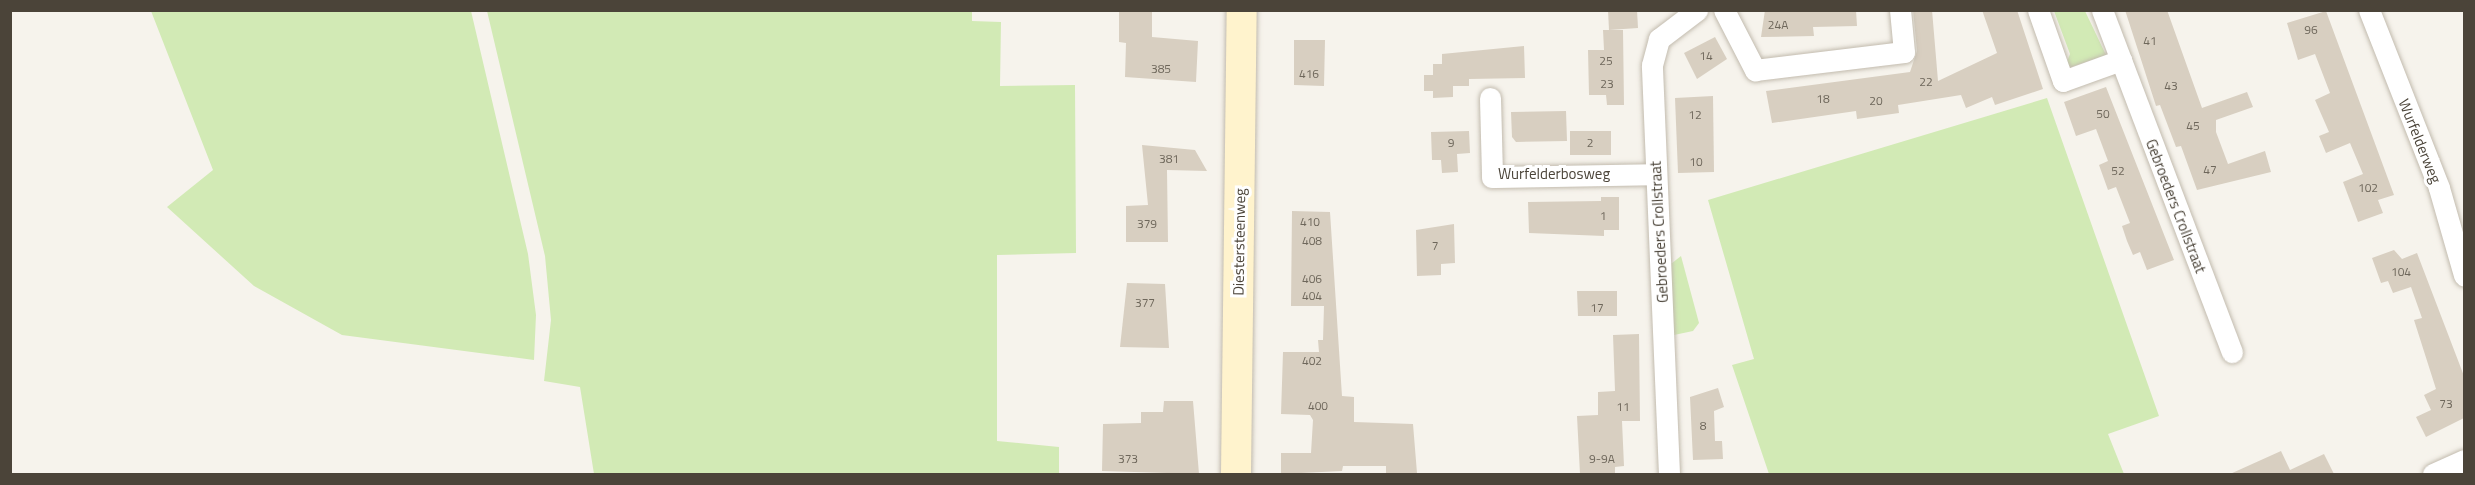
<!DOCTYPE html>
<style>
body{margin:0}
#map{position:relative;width:2475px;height:485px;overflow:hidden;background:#f6f3ec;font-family:"Titillium Web",sans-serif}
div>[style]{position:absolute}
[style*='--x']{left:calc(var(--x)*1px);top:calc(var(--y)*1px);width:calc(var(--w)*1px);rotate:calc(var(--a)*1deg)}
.green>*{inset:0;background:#d2eab5}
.building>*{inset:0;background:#d8cfc1}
.roads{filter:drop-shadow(0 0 2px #c2bbae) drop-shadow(0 0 2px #c2bbae)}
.street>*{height:21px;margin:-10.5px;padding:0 10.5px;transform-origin:10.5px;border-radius:10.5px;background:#fff}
.secondary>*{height:30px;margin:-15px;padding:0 15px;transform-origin:15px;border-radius:15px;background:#fff3cd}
span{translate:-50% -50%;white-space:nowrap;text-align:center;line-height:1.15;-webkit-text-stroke:6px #fff;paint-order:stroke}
.number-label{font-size:12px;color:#6e675b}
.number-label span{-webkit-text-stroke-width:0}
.street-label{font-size:15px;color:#4b4439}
.frame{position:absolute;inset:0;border:12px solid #4b4439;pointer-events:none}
</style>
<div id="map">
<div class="green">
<div style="clip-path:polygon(151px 11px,471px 11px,528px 254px,536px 315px,534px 360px,342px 335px,254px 286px,167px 207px,213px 170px)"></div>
<div style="clip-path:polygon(972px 11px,972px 21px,1001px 22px,1000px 86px,1075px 85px,1076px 253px,997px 255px,997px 441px,1059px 447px,1059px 474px,594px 474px,580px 387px,544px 381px,551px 320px,545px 256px,487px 11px)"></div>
<div style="clip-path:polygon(2054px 11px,2085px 11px,2106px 55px,2071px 67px,2066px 64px,2070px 54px)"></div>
<div style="clip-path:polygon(2047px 98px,2159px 416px,2108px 434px,2124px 474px,1769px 474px,1732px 365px,1754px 359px,1708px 200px)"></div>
<div style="clip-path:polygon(1681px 256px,1699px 323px,1693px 331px,1674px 335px,1667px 267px)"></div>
</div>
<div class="building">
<div style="clip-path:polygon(1119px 10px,1152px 10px,1152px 37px,1198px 41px,1196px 82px,1125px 77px,1126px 43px,1119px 42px)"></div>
<div style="clip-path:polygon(1608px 10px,1637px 10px,1638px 28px,1609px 30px)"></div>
<div style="clip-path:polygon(1765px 10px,1856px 10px,1857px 26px,1813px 27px,1814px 36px,1761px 37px)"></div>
<div style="clip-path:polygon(1913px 10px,1932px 10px,1938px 81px,1997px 53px,1982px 10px,2017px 10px,2043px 89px,1995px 105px,1992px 97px,1966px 108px,1961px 95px,1898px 105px,1899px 113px,1857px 119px,1856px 111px,1772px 123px,1766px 91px,1910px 72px,1917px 51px)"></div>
<div style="clip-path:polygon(2125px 10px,2167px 10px,2202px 108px,2247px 92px,2253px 107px,2216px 120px,2216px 132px,2228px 164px,2265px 151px,2271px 172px,2197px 190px,2181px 146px,2176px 147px,2160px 105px,2156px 106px)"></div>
<div style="clip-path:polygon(2326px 11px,2394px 195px,2378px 200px,2383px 213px,2358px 222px,2343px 182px,2363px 174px,2350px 143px,2326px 153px,2319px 136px,2329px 132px,2315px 100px,2330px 93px,2315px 54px,2298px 60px,2287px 23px)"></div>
<div style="clip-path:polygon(1603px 30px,1623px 30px,1624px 105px,1607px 105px,1606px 95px,1589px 95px,1588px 50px,1604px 50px)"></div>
<div style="clip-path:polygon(1715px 37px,1727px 59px,1697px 79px,1684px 53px)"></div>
<div style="clip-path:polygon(1294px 40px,1325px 40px,1324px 86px,1294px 85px)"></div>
<div style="clip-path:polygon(1524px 46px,1525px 78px,1469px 79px,1469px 86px,1453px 86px,1453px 97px,1433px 98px,1433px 91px,1424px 91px,1424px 75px,1433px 75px,1433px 64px,1442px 64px,1442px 54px)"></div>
<div style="clip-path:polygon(2106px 87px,2174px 260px,2147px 270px,2140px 252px,2133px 255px,2127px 241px,2122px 226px,2130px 223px,2116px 187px,2108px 190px,2099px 165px,2108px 161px,2096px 129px,2076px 136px,2064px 102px)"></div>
<div style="clip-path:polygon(1713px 96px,1714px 172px,1678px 173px,1675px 98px)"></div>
<div style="clip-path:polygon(1566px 111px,1567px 141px,1516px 142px,1512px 137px,1511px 112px)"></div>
<div style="clip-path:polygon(1469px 131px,1470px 153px,1457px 154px,1458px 172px,1442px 173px,1441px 160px,1432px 160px,1431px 132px)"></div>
<div style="clip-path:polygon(1570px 131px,1611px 131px,1611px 155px,1570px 155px)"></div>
<div style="clip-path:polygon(1142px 145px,1195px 150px,1207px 171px,1167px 170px,1168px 242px,1126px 242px,1126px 206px,1148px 205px)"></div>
<div style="clip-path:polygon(1601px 197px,1619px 197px,1619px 230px,1604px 230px,1604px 236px,1529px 233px,1528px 202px,1601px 201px)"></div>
<div style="clip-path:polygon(1292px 211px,1330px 212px,1342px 396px,1354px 397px,1354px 422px,1413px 424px,1417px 473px,1386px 474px,1386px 466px,1343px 466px,1342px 471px,1281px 474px,1281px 453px,1311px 453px,1313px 420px,1310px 415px,1281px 414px,1283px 352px,1319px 352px,1318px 340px,1323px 340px,1324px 306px,1291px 306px)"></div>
<div style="clip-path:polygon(1454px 224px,1455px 263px,1441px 264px,1441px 275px,1417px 276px,1416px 230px)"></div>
<div style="clip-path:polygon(2394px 250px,2402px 259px,2417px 253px,2464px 376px,2464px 418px,2426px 437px,2416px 417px,2431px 410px,2424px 395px,2436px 389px,2414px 320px,2422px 318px,2411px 287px,2393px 293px,2388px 281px,2381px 283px,2372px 258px)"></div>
<div style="clip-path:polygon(1127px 283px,1165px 284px,1169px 348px,1120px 347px)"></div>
<div style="clip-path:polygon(1577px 291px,1617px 291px,1617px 316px,1578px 316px)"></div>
<div style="clip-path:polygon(1639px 334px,1640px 421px,1622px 421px,1624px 466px,1615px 467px,1615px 474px,1580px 474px,1577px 416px,1598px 415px,1598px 392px,1615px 391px,1613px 335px)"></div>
<div style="clip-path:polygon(1718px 388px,1724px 407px,1714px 411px,1715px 441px,1722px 441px,1723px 459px,1693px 460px,1690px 397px)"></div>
<div style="clip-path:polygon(1164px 401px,1193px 401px,1199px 474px,1102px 471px,1103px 424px,1141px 423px,1141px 412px,1163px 412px)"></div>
<div style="clip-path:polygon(2281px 451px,2290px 470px,2324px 454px,2334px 474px,2230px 474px)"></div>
</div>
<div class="roads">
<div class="street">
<div style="--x:1724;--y:10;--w:68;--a:62.7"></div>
<div style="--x:1755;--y:70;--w:150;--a:-6.9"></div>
<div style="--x:1904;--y:52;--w:42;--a:-95.4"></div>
<div style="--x:2038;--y:10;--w:75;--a:70.6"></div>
<div style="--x:2063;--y:81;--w:62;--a:-19.9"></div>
<div style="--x:2102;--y:10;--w:366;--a:69.2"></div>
<div style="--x:2369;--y:10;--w:191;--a:68.5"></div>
<div style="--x:2439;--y:188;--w:91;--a:74"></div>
<div style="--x:1490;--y:98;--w:79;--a:88.5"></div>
<div style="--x:1492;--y:177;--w:164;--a:-1"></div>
<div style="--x:1669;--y:474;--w:409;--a:-92.4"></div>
<div style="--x:1652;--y:65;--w:27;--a:-75"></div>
<div style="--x:1659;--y:39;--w:48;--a:-37.3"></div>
<div style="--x:2433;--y:474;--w:34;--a:-24"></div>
</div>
<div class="secondary">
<div style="--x:1236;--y:474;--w:464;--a:-89.3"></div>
</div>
</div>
<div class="number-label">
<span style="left:1778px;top:25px">24A</span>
<span style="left:2311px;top:30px">96</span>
<span style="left:2150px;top:41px">41</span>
<span style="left:1706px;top:56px">14</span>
<span style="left:1606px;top:61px">25</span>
<span style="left:1161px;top:69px">385</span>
<span style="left:1309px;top:74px">416</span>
<span style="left:1926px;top:82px">22</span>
<span style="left:1607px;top:84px">23</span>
<span style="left:2171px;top:86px">43</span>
<span style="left:1823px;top:99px">18</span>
<span style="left:1876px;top:101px">20</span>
<span style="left:2103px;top:114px">50</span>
<span style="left:1695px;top:115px">12</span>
<span style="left:2193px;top:126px">45</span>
<span style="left:1451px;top:143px">9</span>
<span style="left:1590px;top:143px">2</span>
<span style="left:1169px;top:159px">381</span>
<span style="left:1696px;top:162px">10</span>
<span style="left:2210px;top:170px">47</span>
<span style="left:2118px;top:171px">52</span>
<span style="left:2368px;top:188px">102</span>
<span style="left:1603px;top:216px">1</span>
<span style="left:1310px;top:222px">410</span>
<span style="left:1147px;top:224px">379</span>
<span style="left:1312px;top:241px">408</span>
<span style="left:1435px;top:246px">7</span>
<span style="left:2401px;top:272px">104</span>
<span style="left:1312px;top:279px">406</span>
<span style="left:1312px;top:296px">404</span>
<span style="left:1145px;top:303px">377</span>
<span style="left:1597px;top:308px">17</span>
<span style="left:1312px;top:361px">402</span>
<span style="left:2446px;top:404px">73</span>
<span style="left:1318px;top:406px">400</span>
<span style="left:1623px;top:407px">11</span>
<span style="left:1703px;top:426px">8</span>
<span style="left:1128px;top:459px">373</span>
<span style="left:1602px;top:459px">9-9A</span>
</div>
<div class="street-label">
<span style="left:2420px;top:141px;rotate:68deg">Wurfelderweg</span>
<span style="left:1554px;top:174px">Wurfelderbosweg</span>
<span style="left:2176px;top:206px;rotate:69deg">Gebroeders Crollstraat</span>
<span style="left:1659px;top:232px;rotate:-93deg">Gebroeders Crollstraat</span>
<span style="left:1239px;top:242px;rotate:-89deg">Diestersteenweg</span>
</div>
<div class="frame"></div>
</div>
